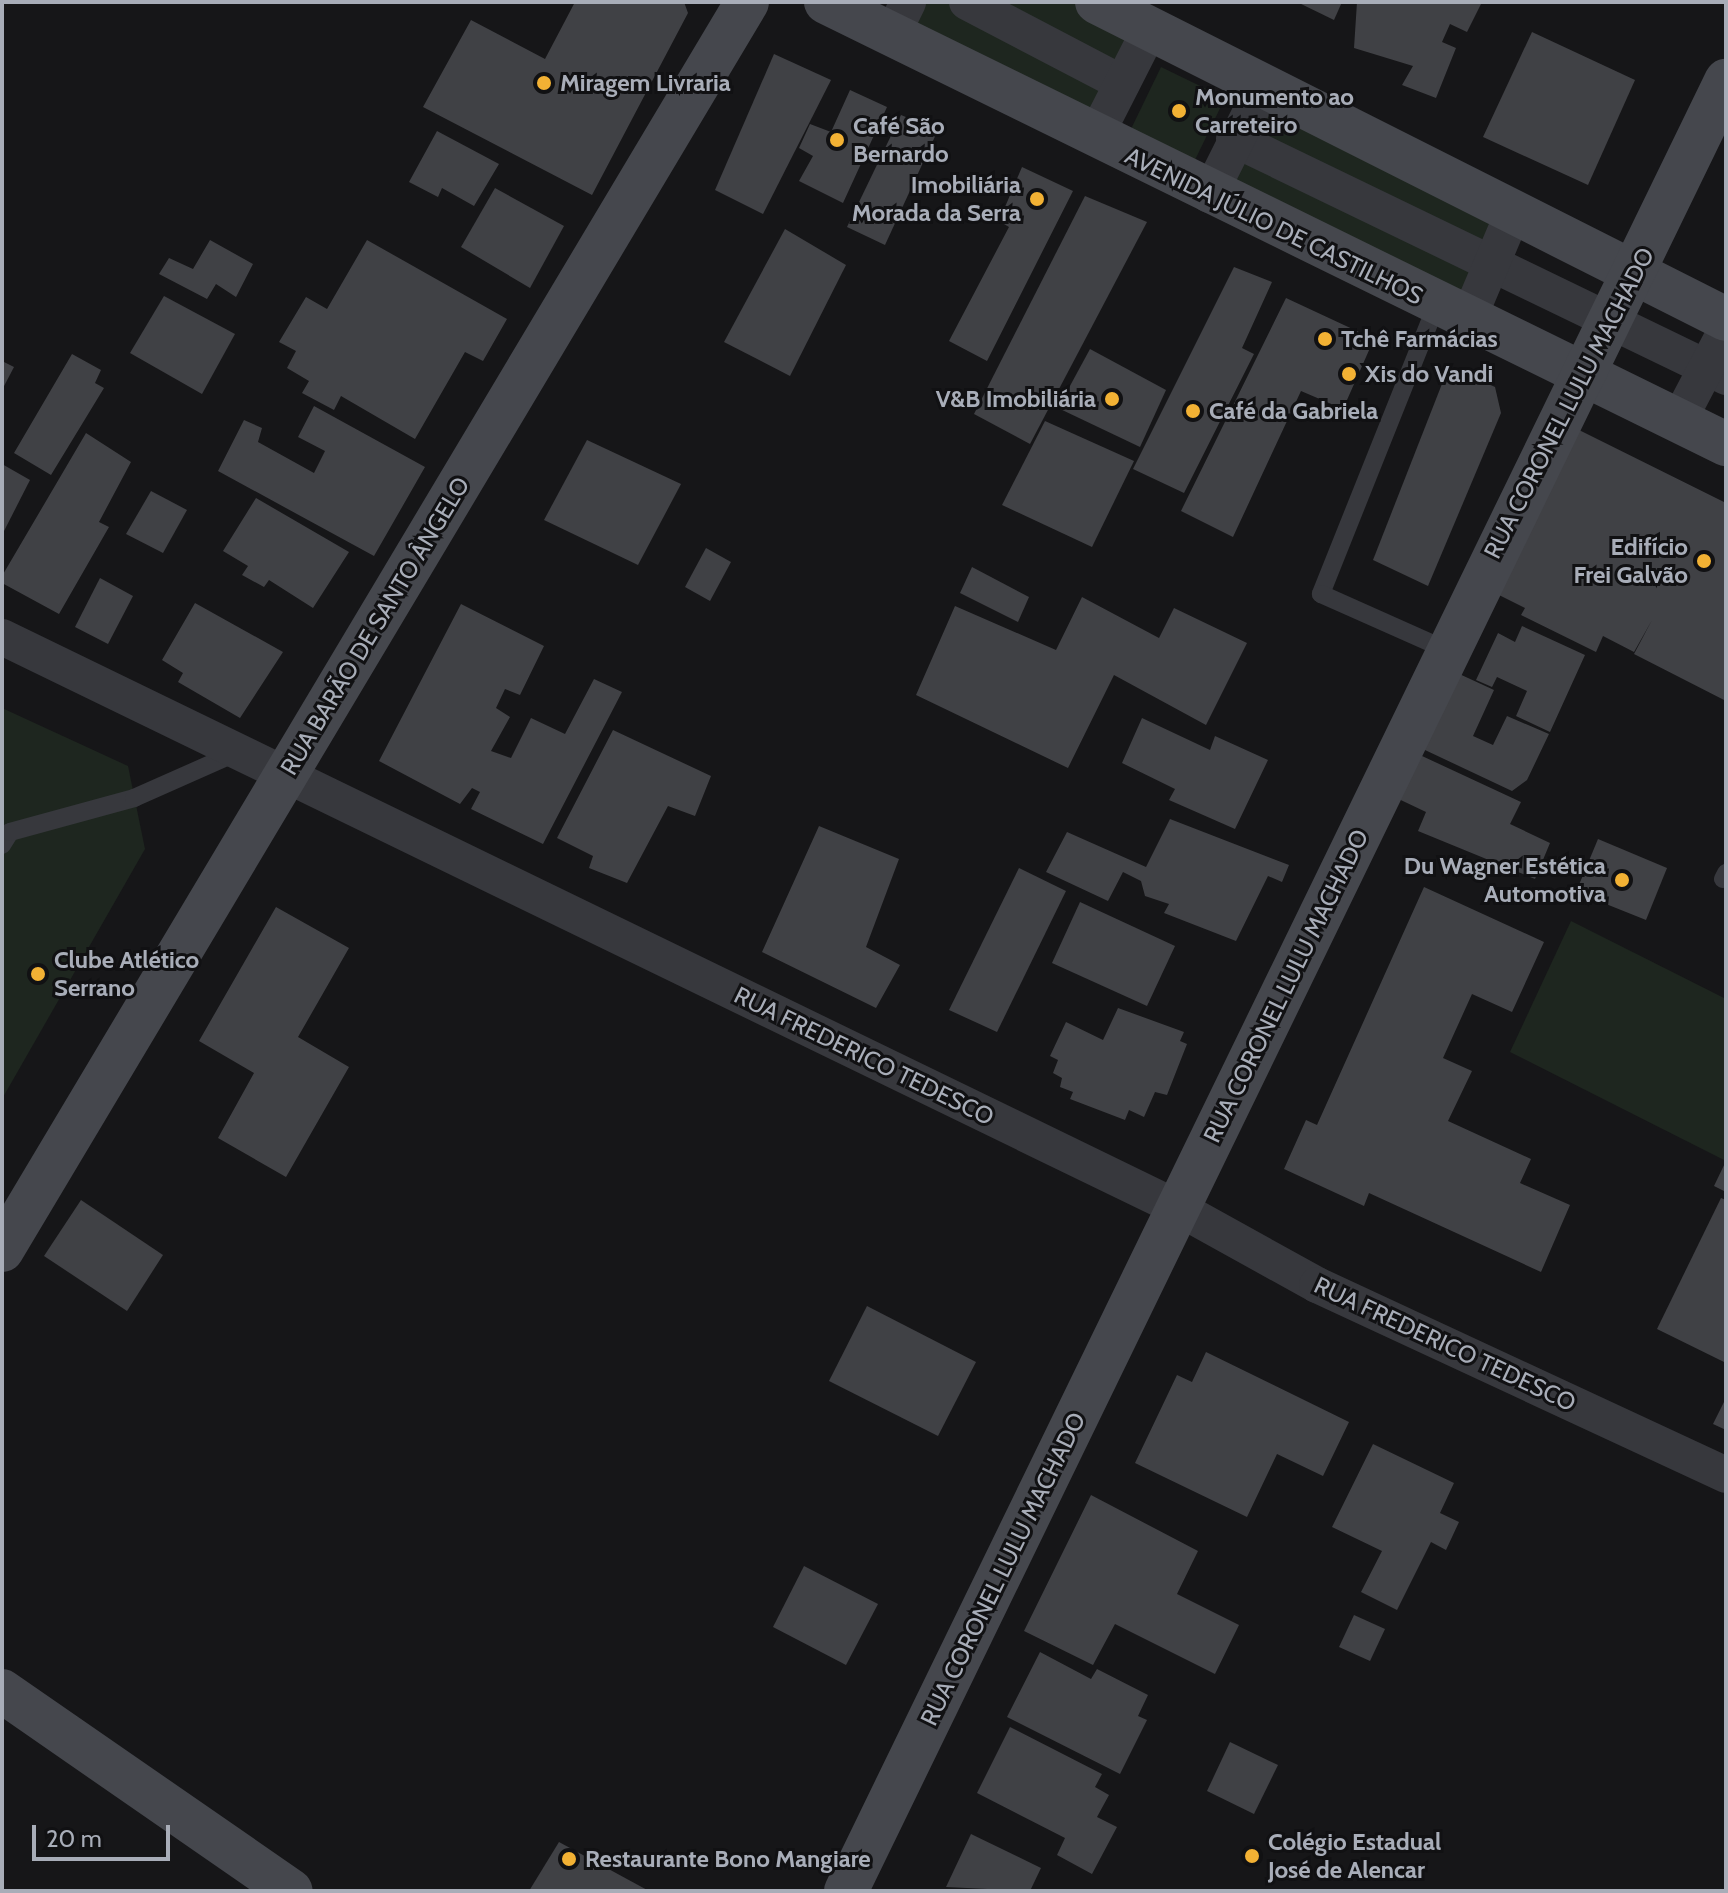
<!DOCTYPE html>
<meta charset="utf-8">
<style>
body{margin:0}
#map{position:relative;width:1728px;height:1893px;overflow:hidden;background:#161618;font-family:Cabin,sans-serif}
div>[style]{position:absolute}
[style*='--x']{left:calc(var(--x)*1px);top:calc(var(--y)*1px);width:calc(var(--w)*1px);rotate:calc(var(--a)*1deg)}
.green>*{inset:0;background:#1e261f}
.building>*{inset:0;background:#404145}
.lane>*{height:18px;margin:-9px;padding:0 9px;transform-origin:9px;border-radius:9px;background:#37383d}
.street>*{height:36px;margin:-18px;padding:0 18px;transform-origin:18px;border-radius:18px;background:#37383d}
.secondary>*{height:44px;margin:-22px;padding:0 22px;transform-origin:22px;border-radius:22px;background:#45474d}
.dots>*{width:22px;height:22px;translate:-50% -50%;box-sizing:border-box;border:4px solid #111113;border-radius:50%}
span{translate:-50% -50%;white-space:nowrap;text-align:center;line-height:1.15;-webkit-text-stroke:6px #111113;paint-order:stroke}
.poi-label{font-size:24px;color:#a8adb8;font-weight:700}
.left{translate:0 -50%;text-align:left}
.right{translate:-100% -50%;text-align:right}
.street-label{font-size:24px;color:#a8adb8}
.frame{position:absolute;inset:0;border:4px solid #a8adb8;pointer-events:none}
.scale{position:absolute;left:32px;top:1825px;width:138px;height:36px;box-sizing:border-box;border:4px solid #a8adb8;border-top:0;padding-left:10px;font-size:24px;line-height:28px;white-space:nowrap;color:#a8adb8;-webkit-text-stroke:6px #111113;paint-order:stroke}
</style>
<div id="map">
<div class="green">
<div style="clip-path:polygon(908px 2px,1097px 2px,1150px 29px,1095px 137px,892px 35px)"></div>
<div style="clip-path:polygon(1161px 67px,1225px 98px,1195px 160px,1131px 129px)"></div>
<div style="clip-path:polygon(1264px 85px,1514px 211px,1467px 322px,1209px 195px)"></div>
<div style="clip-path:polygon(2px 708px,128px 766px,145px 849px,2px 1099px)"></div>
<div style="clip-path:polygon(1571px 921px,1726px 999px,1726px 1161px,1510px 1052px)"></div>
</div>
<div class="building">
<div style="clip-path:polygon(575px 2px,684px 2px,688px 13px,592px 195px,423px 107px,471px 20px,545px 59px)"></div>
<div style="clip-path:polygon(1297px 2px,1342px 2px,1334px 20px)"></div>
<div style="clip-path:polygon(1357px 2px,1482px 2px,1467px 32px,1450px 24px,1442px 42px,1456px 48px,1436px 98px,1402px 85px,1413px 66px,1354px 48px)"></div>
<div style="clip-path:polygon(1532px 32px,1635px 80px,1588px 185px,1483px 137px)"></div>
<div style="clip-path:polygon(774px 54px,831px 80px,763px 214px,715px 190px)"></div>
<div style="clip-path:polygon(850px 90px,887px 107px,843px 203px,799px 181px,813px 156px,799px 148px,810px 124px,831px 132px)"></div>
<div style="clip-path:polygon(901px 115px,938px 130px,885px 245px,847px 227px)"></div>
<div style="clip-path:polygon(437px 131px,499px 164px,474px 206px,442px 188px,438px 197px,409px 182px)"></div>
<div style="clip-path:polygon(1022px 167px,1073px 191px,987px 361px,949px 341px,1009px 227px,999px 221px)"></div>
<div style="clip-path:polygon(495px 188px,564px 226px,530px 288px,461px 247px)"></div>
<div style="clip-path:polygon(1085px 196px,1147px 222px,1030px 444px,974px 414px)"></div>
<div style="clip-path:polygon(785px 229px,846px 265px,790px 376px,724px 342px)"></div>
<div style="clip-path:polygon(210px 240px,253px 264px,236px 297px,216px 284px,207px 299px,159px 274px,169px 258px,193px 269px)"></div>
<div style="clip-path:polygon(367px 240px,507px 319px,483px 361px,465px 352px,415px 439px,341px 396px,334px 410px,302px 393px,309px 381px,287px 368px,296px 351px,279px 342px,306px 297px,327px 309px)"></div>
<div style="clip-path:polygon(1234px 267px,1272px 282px,1242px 348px,1254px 354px,1184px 493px,1133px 469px)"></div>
<div style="clip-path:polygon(164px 296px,235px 334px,202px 394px,130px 353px)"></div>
<div style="clip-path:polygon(1286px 298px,1374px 339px,1343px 409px,1301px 391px,1233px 537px,1181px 511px)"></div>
<div style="clip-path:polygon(1090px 349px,1166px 390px,1140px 447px,1058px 408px)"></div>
<div style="clip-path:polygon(72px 354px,101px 370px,95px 383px,104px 388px,51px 475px,14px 453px)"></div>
<div style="clip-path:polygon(2px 361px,14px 367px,2px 390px)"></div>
<div style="clip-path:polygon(1449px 366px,1495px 387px,1501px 413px,1428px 586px,1373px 560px)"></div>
<div style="clip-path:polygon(314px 406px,425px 467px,374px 556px,218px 471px,244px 420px,262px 428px,258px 442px,314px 473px,325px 451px,298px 437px)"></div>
<div style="clip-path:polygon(1045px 421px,1134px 461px,1092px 547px,1002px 505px)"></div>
<div style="clip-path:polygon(1573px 427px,1726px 503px,1726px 701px,1634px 654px,1652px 620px,1634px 652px,1603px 636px,1596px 652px,1521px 615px,1525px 608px,1491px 591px)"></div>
<div style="clip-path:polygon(86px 433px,131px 462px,99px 522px,109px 527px,59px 614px,2px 583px,2px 576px)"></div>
<div style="clip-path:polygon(587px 440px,681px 484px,638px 565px,544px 520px)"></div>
<div style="clip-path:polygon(2px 464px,30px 480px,2px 535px)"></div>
<div style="clip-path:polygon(151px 491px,187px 510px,163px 553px,126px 534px)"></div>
<div style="clip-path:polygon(256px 498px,349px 552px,313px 608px,269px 580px,264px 587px,242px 575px,248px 566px,223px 551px)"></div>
<div style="clip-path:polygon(706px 548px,731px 562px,710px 601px,685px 587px)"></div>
<div style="clip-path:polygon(972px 567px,1029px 597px,1018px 622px,960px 593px)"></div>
<div style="clip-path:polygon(100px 578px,133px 596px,108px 644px,75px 627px)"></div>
<div style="clip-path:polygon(1082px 597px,1159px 638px,1174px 608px,1247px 643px,1206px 725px,1114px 675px,1068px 768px,916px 695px,955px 606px,1056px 650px)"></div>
<div style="clip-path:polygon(195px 603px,283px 652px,240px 718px,178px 682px,183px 673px,162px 660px)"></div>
<div style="clip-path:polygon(461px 604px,544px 646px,520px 695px,505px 689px,496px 708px,510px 717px,491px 751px,511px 758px,531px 718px,565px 734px,594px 679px,622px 692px,543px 844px,471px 809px,480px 792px,472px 788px,460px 804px,379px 761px)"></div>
<div style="clip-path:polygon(1522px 626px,1585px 655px,1550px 732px,1516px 716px,1527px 691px,1497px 677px,1492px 687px,1476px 680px,1498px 633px,1515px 642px)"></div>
<div style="clip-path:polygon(1442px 666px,1494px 690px,1473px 736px,1493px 745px,1507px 716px,1549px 734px,1527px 780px,1512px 791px,1408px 742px)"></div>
<div style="clip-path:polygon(1142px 718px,1210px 750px,1215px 736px,1268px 760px,1235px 829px,1169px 800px,1175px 789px,1122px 763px)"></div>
<div style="clip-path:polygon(613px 730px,711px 776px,695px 816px,668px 806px,627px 883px,589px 868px,593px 856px,557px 838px)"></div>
<div style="clip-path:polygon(1407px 749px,1521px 802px,1510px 824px,1550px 843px,1535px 879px,1418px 831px,1426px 812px,1386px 793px)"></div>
<div style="clip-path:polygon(1170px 819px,1289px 865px,1282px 882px,1268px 876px,1236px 941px,1164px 913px,1169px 904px,1145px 896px,1141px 881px,1123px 872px,1108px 901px,1046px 872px,1067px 832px,1146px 867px)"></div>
<div style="clip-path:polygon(819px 826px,899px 859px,866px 947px,900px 965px,876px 1008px,762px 952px)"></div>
<div style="clip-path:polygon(1598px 839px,1667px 868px,1646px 920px,1576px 892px)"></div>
<div style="clip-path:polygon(1019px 868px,1066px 891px,997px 1032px,949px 1010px)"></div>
<div style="clip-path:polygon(1424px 887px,1544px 942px,1512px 1012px,1472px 994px,1443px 1058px,1472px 1071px,1448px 1121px,1531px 1159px,1520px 1183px,1570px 1205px,1541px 1272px,1369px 1193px,1364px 1206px,1284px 1169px,1306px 1120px,1317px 1125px)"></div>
<div style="clip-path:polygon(1080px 902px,1175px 946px,1147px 1006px,1052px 963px)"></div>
<div style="clip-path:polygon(276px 907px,349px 948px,298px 1037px,349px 1067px,286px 1177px,218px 1138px,254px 1073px,199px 1041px)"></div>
<div style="clip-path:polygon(1118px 1008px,1184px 1032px,1180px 1041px,1187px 1044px,1167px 1095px,1155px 1092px,1144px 1117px,1129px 1110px,1125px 1120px,1070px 1099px,1073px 1092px,1060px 1087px,1062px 1078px,1053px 1073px,1058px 1060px,1050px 1056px,1066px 1022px,1103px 1040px)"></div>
<div style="clip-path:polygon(1726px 1161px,1726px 1192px,1714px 1186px)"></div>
<div style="clip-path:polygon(1721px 1198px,1726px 1200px,1724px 1362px,1657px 1329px)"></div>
<div style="clip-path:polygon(81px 1200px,163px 1255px,127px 1311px,44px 1256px)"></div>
<div style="clip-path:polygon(867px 1306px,976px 1362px,938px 1436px,829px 1381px)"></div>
<div style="clip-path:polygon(1206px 1352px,1349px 1422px,1323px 1476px,1277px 1454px,1247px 1517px,1135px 1463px,1177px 1375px,1192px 1382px)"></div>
<div style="clip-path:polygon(1726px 1398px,1726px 1430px,1713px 1424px)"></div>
<div style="clip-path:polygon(1373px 1444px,1454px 1483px,1440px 1513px,1459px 1522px,1446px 1550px,1431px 1542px,1397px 1610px,1361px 1592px,1382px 1551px,1332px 1527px)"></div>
<div style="clip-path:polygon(1091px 1495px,1198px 1551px,1177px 1594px,1239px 1625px,1215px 1674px,1115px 1624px,1093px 1665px,1024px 1631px)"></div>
<div style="clip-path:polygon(804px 1566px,878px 1604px,846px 1665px,773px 1627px)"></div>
<div style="clip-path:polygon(1354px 1615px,1385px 1629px,1370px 1661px,1339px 1647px)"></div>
<div style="clip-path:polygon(1040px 1652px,1091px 1679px,1097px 1669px,1148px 1695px,1138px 1716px,1147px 1720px,1120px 1774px,1007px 1717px)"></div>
<div style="clip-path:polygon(1010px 1727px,1102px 1774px,1095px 1787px,1109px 1795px,1097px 1817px,1117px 1827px,1092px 1874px,1057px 1855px,1065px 1838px,977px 1793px)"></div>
<div style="clip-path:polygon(1230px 1742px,1278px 1765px,1254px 1814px,1207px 1791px)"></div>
<div style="clip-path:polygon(971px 1834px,1041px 1868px,1030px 1891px,946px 1887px)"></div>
<div style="clip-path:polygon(559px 1842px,649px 1891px,529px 1891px)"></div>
</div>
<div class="lane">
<div style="--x:1436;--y:306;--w:310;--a:111.8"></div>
<div style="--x:1321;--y:594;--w:138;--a:24"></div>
<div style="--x:2;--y:845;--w:15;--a:-58"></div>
<div style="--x:10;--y:832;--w:129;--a:-15.3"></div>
<div style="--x:134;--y:798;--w:116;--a:-23.9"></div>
<div style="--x:1723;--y:879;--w:7;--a:-63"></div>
</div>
<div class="street">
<div style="--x:967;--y:2;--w:175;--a:27.6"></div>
<div style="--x:892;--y:35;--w:37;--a:-64"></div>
<div style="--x:1095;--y:137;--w:121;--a:-63"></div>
<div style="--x:1234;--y:139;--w:547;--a:25.81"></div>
<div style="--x:1209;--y:195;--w:123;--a:-63.4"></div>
<div style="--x:1467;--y:322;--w:121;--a:-67.1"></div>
<div style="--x:1679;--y:420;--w:102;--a:-62.4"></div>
<div style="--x:2;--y:637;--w:1307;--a:25.9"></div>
<div style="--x:1178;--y:1208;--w:159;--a:29"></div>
<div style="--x:1317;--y:1285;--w:451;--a:24.9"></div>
</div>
<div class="secondary">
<div style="--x:826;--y:2;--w:1003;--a:26.16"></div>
<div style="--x:1097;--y:2;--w:704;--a:26.75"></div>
<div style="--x:2;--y:1250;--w:1453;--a:-59.16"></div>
<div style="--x:2;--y:1691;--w:351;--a:34.7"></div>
<div style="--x:846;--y:1891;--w:2013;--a:-64.07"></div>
</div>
<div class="dots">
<div style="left:544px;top:83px;background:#f2b134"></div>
<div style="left:1179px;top:111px;background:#f2b134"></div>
<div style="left:837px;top:140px;background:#f2b134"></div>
<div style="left:1037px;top:199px;background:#f2b134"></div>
<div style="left:1325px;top:339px;background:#f2b134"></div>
<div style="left:1349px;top:374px;background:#f2b134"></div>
<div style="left:1112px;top:399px;background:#f2b134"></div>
<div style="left:1193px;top:411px;background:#f2b134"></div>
<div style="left:1704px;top:561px;background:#f2b134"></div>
<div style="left:1622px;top:880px;background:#f2b134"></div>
<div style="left:38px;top:974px;background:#f2b134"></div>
<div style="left:1252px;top:1856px;background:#f2b134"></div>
<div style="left:569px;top:1859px;background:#f2b134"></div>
</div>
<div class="poi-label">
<span class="left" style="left:560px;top:83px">Miragem Livraria</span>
<span class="left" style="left:1195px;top:111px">Monumento ao<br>Carreteiro</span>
<span class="left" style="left:853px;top:140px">Café São<br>Bernardo</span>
<span class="right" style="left:1021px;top:199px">Imobiliária<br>Morada da Serra</span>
<span class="left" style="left:1341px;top:339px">Tchê Farmácias</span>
<span class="left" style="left:1365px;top:374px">Xis do Vandi</span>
<span class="right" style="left:1096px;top:399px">V&amp;B Imobiliária</span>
<span class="left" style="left:1209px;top:411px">Café da Gabriela</span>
<span class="right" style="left:1688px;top:561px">Edifício<br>Frei Galvão</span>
<span class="right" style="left:1606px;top:880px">Du Wagner Estética<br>Automotiva</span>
<span class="left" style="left:54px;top:974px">Clube Atlético<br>Serrano</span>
<span class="left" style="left:1268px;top:1856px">Colégio Estadual<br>José de Alencar</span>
<span class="left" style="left:585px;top:1859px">Restaurante Bono Mangiare</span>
</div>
<div class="street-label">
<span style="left:1274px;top:226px;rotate:26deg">AVENIDA JÚLIO DE CASTILHOS</span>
<span style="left:1569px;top:403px;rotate:-63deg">RUA CORONEL LULU MACHADO</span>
<span style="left:375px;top:626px;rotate:-59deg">RUA BARÃO DE SANTO ÂNGELO</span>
<span style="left:1286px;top:986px;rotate:-64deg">RUA CORONEL LULU MACHADO</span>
<span style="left:864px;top:1056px;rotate:26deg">RUA FREDERICO TEDESCO</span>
<span style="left:1445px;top:1344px;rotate:25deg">RUA FREDERICO TEDESCO</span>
<span style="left:1003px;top:1569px;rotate:-64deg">RUA CORONEL LULU MACHADO</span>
</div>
<div class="frame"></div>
<div class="scale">20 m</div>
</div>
